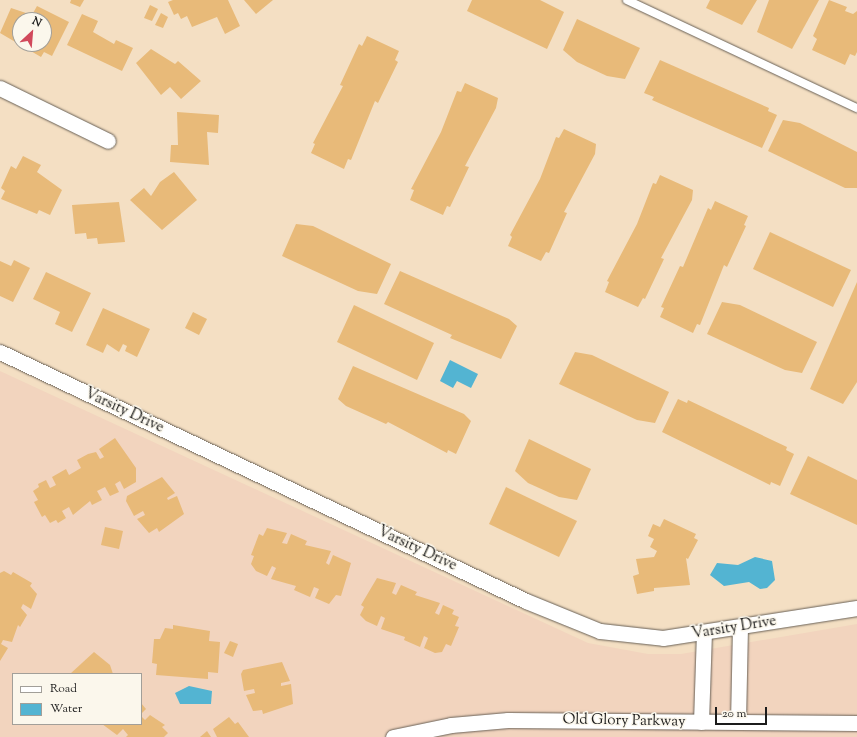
<!DOCTYPE html>
<style>
body{margin:0}
#map{position:relative;width:857px;height:737px;overflow:hidden;background:#f4dfc3;font-family:"Sorts Mill Goudy",serif}
div>[style]{position:absolute}
[style*='--x']{left:calc(var(--x)*1px);top:calc(var(--y)*1px);width:calc(var(--w)*1px);rotate:calc(var(--a)*1deg)}
.built>*{inset:0;background:#f2d4be}
.water>*{inset:0;background:#53b4d2}
.building>*{inset:0;background:#e8ba79}
.roads{filter:drop-shadow(0 0 1px #686056) drop-shadow(0 0 1px #686056)}
.lane>*{height:8px;margin:-4px;padding:0 4px;transform-origin:4px;border-radius:4px;background:#fff}
.street>*{height:15px;margin:-7.5px;padding:0 7.5px;transform-origin:7.5px;border-radius:7.5px;background:#fff}
span{translate:-50% -50%;white-space:nowrap;text-align:center;line-height:1.15;-webkit-text-stroke:3px #fbf7ec;paint-order:stroke}
.street-label{font-size:15px;color:#1c1c1c}
.legend{position:absolute;left:12px;top:673px;width:130px;height:52px;box-sizing:border-box;background:#fbf7ec;border:1px solid #a29f99;margin:0;padding:5px 7px;list-style:none;font-size:12px;color:#1c1c1c}
.legend li{display:flex;align-items:center;gap:8px;height:20px}
.legend b{width:20px;border:1px solid #a29f99}
.north{position:absolute;left:12px;top:12px;width:40px;height:40px;box-sizing:border-box;background:#fbf7ec;border:1px solid #a29f99;border-radius:50%;rotate:26deg;font-size:11px;font-weight:700;line-height:16px;text-align:center;color:#1c1c1c}
.north::after{content:'';display:block;margin:auto;width:14px;height:18px;background:#d1495b;clip-path:polygon(50% 0,100% 100%,50% 72%,0 100%)}
.scale{position:absolute;left:715px;top:707px;width:52px;height:18px;box-sizing:border-box;border:2px solid #1c1c1c;border-top:0;padding-left:5px;font-size:12px;line-height:14px;white-space:nowrap;color:#1c1c1c;-webkit-text-stroke:3px #fbf7ec;paint-order:stroke}
</style>
<div id="map">
<div class="built">
<div style="clip-path:polygon(evenodd,0 371px,588px 643px,648px 654px,681px 654px,857px 624px,857px 737px,0 737px,0 371px,13px 674px,141px 674px,141px 724px,13px 724px,13px 674px)"></div>
</div>
<div class="water">
<div style="clip-path:polygon(450px 360px,478px 374px,471px 388px,457px 381px,453px 388px,440px 381px)"></div>
<div style="clip-path:polygon(755px 557px,772px 561px,775px 580px,767px 588px,760px 589px,749px 582px,724px 586px,710px 575px,717px 563px,738px 565px)"></div>
<div style="clip-path:polygon(189px 686px,212px 691px,211px 704px,180px 704px,175px 693px)"></div>
</div>
<div class="building">
<div style="clip-path:polygon(71px 0,84px 0,80px 7px,70px 3px)"></div>
<div style="clip-path:polygon(173px 0,228px 0,240px 26px,225px 34px,217px 17px,192px 27px,187px 16px,181px 19px,178px 13px,174px 15px,168px 2px)"></div>
<div style="clip-path:polygon(244px 0,273px 0,256px 14px)"></div>
<div style="clip-path:polygon(472px 0,540px 0,564px 12px,547px 49px,467px 11px)"></div>
<div style="clip-path:polygon(710px 0,757px 0,742px 25px,706px 8px)"></div>
<div style="clip-path:polygon(769px 0,819px 0,792px 49px,757px 32px)"></div>
<div style="clip-path:polygon(829px 0,847px 7px,845px 11px,853px 14px,857px 11px,857px 52px,855px 56px,850px 54px,845px 65px,812px 50px,817px 39px,813px 36px)"></div>
<div style="clip-path:polygon(150px 5px,158px 9px,152px 21px,144px 18px)"></div>
<div style="clip-path:polygon(evenodd,37px 6px,69px 22px,52px 56px,44px 52px,41px 57px,0 33px,11px 8px,32px 15px,37px 6px,20px 20px,44px 20px,44px 44px,20px 44px,20px 20px)"></div>
<div style="clip-path:polygon(161px 13px,168px 17px,163px 28px,155px 25px)"></div>
<div style="clip-path:polygon(82px 14px,98px 21px,93px 32px,114px 44px,116px 40px,133px 48px,122px 71px,67px 45px)"></div>
<div style="clip-path:polygon(577px 19px,640px 48px,625px 79px,607px 76px,577px 62px,563px 50px)"></div>
<div style="clip-path:polygon(367px 36px,399px 51px,395px 60px,398px 62px,378px 103px,375px 101px,351px 160px,348px 159px,344px 169px,311px 153px,315px 144px,313px 143px,343px 86px,340px 85px,359px 44px,362px 46px)"></div>
<div style="clip-path:polygon(151px 49px,175px 64px,178px 61px,201px 81px,181px 99px,170px 87px,161px 95px,136px 63px)"></div>
<div style="clip-path:polygon(660px 60px,769px 108px,768px 111px,777px 115px,762px 148px,652px 100px,654px 97px,644px 93px)"></div>
<div style="clip-path:polygon(465px 83px,498px 98px,496px 108px,465px 166px,469px 167px,450px 207px,447px 206px,443px 215px,410px 200px,414px 190px,411px 189px,441px 132px,457px 91px,461px 92px)"></div>
<div style="clip-path:polygon(177px 112px,219px 115px,218px 133px,207px 132px,209px 165px,170px 162px,171px 145px,178px 145px)"></div>
<div style="clip-path:polygon(783px 120px,800px 123px,857px 152px,857px 188px,845px 188px,768px 151px)"></div>
<div style="clip-path:polygon(564px 129px,596px 144px,595px 154px,564px 212px,567px 213px,549px 253px,546px 252px,541px 261px,508px 246px,512px 237px,510px 235px,540px 179px,556px 137px,559px 138px)"></div>
<div style="clip-path:polygon(23px 156px,41px 165px,37px 172px,62px 190px,50px 215px,39px 210px,37px 214px,1px 199px,5px 191px,1px 188px,11px 166px,16px 169px)"></div>
<div style="clip-path:polygon(174px 172px,197px 200px,162px 230px,130px 200px,144px 188px,151px 196px,160px 182px)"></div>
<div style="clip-path:polygon(660px 175px,693px 190px,692px 200px,661px 258px,664px 259px,645px 299px,643px 298px,638px 307px,605px 292px,609px 282px,607px 281px,637px 224px,653px 183px,656px 184px)"></div>
<div style="clip-path:polygon(715px 201px,748px 216px,744px 225px,746px 226px,727px 267px,724px 265px,700px 325px,697px 324px,693px 333px,660px 317px,664px 308px,661px 307px,680px 266px,683px 267px,708px 208px,711px 210px)"></div>
<div style="clip-path:polygon(119px 202px,125px 242px,98px 244px,97px 238px,87px 239px,86px 233px,75px 234px,72px 205px)"></div>
<div style="clip-path:polygon(296px 224px,313px 226px,391px 264px,377px 294px,358px 291px,282px 256px)"></div>
<div style="clip-path:polygon(770px 232px,851px 270px,833px 307px,753px 269px)"></div>
<div style="clip-path:polygon(14px 260px,30px 268px,13px 302px,0 296px,0 261px,11px 266px)"></div>
<div style="clip-path:polygon(400px 271px,509px 319px,517px 326px,501px 359px,450px 338px,452px 335px,384px 304px)"></div>
<div style="clip-path:polygon(46px 272px,91px 293px,72px 332px,55px 324px,60px 312px,33px 299px)"></div>
<div style="clip-path:polygon(857px 282px,857px 382px,843px 404px,810px 389px)"></div>
<div style="clip-path:polygon(722px 302px,740px 305px,817px 342px,802px 373px,785px 370px,707px 334px)"></div>
<div style="clip-path:polygon(354px 305px,434px 343px,417px 380px,337px 342px)"></div>
<div style="clip-path:polygon(103px 308px,150px 329px,137px 357px,125px 351px,127px 346px,123px 344px,119px 352px,107px 344px,103px 353px,86px 345px)"></div>
<div style="clip-path:polygon(193px 312px,207px 319px,199px 335px,185px 328px)"></div>
<div style="clip-path:polygon(575px 352px,592px 355px,669px 392px,655px 423px,637px 420px,559px 384px)"></div>
<div style="clip-path:polygon(353px 366px,464px 414px,471px 421px,456px 454px,448px 450px,447px 453px,388px 422px,386px 424px,346px 406px,338px 399px)"></div>
<div style="clip-path:polygon(678px 399px,687px 403px,688px 400px,787px 447px,786px 450px,794px 454px,780px 486px,771px 482px,770px 485px,662px 432px)"></div>
<div style="clip-path:polygon(115px 438px,136px 468px,136px 482px,124px 489px,120px 481px,115px 484px,119px 492px,110px 496px,105px 487px,97px 491px,102px 500px,92px 505px,90px 501px,73px 515px,69px 507px,62px 511px,66px 518px,58px 523px,56px 520px,50px 523px,45px 515px,42px 517px,34px 502px,38px 500px,33px 491px,39px 487px,38px 484px,46px 480px,50px 488px,56px 485px,52px 477px,66px 469px,69px 475px,81px 468px,77px 460px,88px 454px,96px 452px,100px 459px,104px 457px,99px 449px)"></div>
<div style="clip-path:polygon(529px 439px,591px 469px,577px 500px,559px 497px,528px 483px,515px 471px)"></div>
<div style="clip-path:polygon(808px 456px,857px 480px,857px 525px,790px 494px)"></div>
<div style="clip-path:polygon(162px 477px,175px 493px,167px 498px,168px 500px,177px 496px,184px 514px,159px 532px,157px 528px,149px 533px,137px 519px,145px 515px,143px 511px,134px 516px,126px 501px,127px 496px)"></div>
<div style="clip-path:polygon(506px 487px,577px 521px,559px 557px,489px 524px)"></div>
<div style="clip-path:polygon(664px 519px,696px 534px,694px 538px,698px 540px,688px 559px,686px 558px,690px 585px,654px 588px,654px 591px,637px 594px,633px 576px,639px 574px,636px 559px,654px 557px,657px 551px,650px 547px,654px 539px,648px 536px,653px 524px,660px 527px)"></div>
<div style="clip-path:polygon(105px 527px,123px 531px,119px 549px,101px 545px)"></div>
<div style="clip-path:polygon(267px 528px,287px 533px,282px 543px,287px 544px,291px 534px,307px 541px,305px 545px,331px 551px,326px 563px,329px 565px,333px 555px,351px 563px,341px 596px,336px 595px,329px 604px,315px 598px,319px 589px,314px 587px,310px 597px,294px 590px,296px 586px,271px 579px,276px 568px,272px 566px,267px 576px,256px 571px,251px 564px,254px 556px,251px 555px,259px 534px,263px 536px)"></div>
<div style="clip-path:polygon(4px 571px,11px 575px,13px 572px,32px 583px,30px 586px,37px 594px,31px 609px,23px 604px,21px 608px,27px 615px,20px 627px,18px 625px,12px 642px,3px 640px,1px 644px,8px 648px,0 661px,0 573px)"></div>
<div style="clip-path:polygon(377px 578px,396px 583px,392px 593px,396px 595px,401px 585px,417px 592px,415px 595px,440px 603px,435px 613px,439px 615px,443px 605px,454px 610px,452px 614px,459px 617px,455px 626px,459px 627px,451px 646px,446px 644px,442px 652px,435px 653px,424px 648px,428px 638px,424px 636px,420px 647px,404px 640px,405px 637px,381px 629px,385px 618px,381px 616px,377px 626px,366px 621px,360px 615px,364px 607px,361px 605px)"></div>
<div style="clip-path:polygon(173px 625px,210px 631px,209px 641px,220px 642px,218px 673px,208px 672px,208px 679px,156px 675px,157px 664px,152px 663px,154px 639px,160px 639px,165px 628px,173px 629px)"></div>
<div style="clip-path:polygon(230px 641px,238px 644px,233px 657px,224px 653px)"></div>
<div style="clip-path:polygon(94px 652px,110px 665px,113px 674px,70px 674px)"></div>
<div style="clip-path:polygon(282px 662px,290px 681px,281px 683px,281px 686px,291px 684px,293px 704px,263px 714px,262px 710px,253px 711px,246px 695px,255px 693px,254px 689px,244px 691px,241px 674px,243px 670px)"></div>
<div style="clip-path:polygon(141px 703px,146px 709px,141px 714px)"></div>
<div style="clip-path:polygon(150px 715px,165px 725px,162px 727px,168px 733px,164px 737px,126px 737px,128px 735px,123px 729px,117px 735px,102px 724px,141px 724px,141px 716px,145px 720px)"></div>
<div style="clip-path:polygon(229px 717px,235px 724px,238px 722px,249px 737px,217px 737px,213px 729px)"></div>
<div style="clip-path:polygon(207px 731px,211px 737px,200px 737px)"></div>
</div>
<div class="roads">
<div class="lane">
<div style="--x:627;--y:0;--w:254;--a:25.2"></div>
</div>
<div class="street">
<div style="--x:0;--y:88;--w:120;--a:26.1"></div>
<div style="--x:0;--y:352;--w:582;--a:25.33"></div>
<div style="--x:526;--y:601;--w:80;--a:22.1"></div>
<div style="--x:600;--y:631;--w:63;--a:6.3"></div>
<div style="--x:663;--y:638;--w:196;--a:-8.8"></div>
<div style="--x:701;--y:722;--w:89;--a:-88.1"></div>
<div style="--x:738;--y:722;--w:95;--a:-88.8"></div>
<div style="--x:393;--y:737;--w:59;--a:-11.7"></div>
<div style="--x:451;--y:725;--w:57;--a:-5"></div>
<div style="--x:508;--y:720;--w:349;--a:0.5"></div>
</div>
</div>
<div class="street-label">
<span style="left:124px;top:411px;rotate:25deg">Varsity Drive</span>
<span style="left:417px;top:549px;rotate:25deg">Varsity Drive</span>
<span style="left:734px;top:628px;rotate:-9deg">Varsity Drive</span>
<span style="left:624px;top:721px;rotate:1deg">Old Glory Parkway</span>
</div>
<ul class="legend">
<li><b style="height:5px;background:#fff"></b>Road</li>
<li><b style="height:11px;background:#53b4d2"></b>Water</li>
</ul>
<div class="north">N</div>
<div class="scale">20 m</div>
</div>
